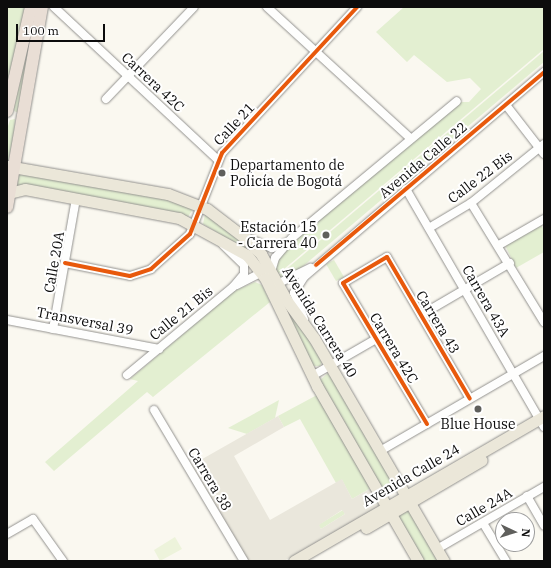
<!DOCTYPE html>
<meta charset="utf-8">
<style>
body{margin:0}
#map{position:relative;width:551px;height:568px;overflow:hidden;background:#faf8f0;font-family:"IBM Plex Serif",serif}
div>[style]{position:absolute}
[style*='--x']{left:calc(var(--x)*1px);top:calc(var(--y)*1px);width:calc(var(--w)*1px);rotate:calc(var(--a)*1deg)}
.green>*{inset:0;background:#e3efd1}
.pitch>*{inset:0;background:#edf3db}
.plaza>*{inset:0;background:#eae7dc}
.roads{filter:drop-shadow(0 0 1px #93928f) drop-shadow(0 0 1px #93928f)}
.minor>*{height:8px;margin:-4px;padding:0 4px;transform-origin:4px;border-radius:4px;background:#fefefd}
.major>*{height:11px;margin:-5.5px;padding:0 5.5px;transform-origin:5.5px;border-radius:5.5px;background:#ebe7d9}
.highway>*{height:12px;margin:-6px;padding:0 6px;transform-origin:6px;border-radius:6px;background:#e9ded5}
.cycleway>*{height:4px;margin:-2px;padding:0 2px;transform-origin:2px;border-radius:2px;background:#e8590c}
.dots>*{width:11px;height:11px;translate:-50% -50%;box-sizing:border-box;border:2px solid #fff;border-radius:50%}
span{translate:-50% -50%;white-space:nowrap;text-align:center;line-height:1.15;-webkit-text-stroke:4px #fff;paint-order:stroke}
.street-label{font-size:14px;color:#0c0c0c}
.poi-label{font-size:14px;color:#0c0c0c}
.left{translate:0 -50%;text-align:left}
.right{translate:-100% -50%;text-align:right}
.frame{position:absolute;inset:0;border:8px solid #0c0c0c;pointer-events:none}
.north{position:absolute;left:495px;top:512px;width:40px;height:40px;box-sizing:border-box;background:#fff;border:1px solid #9e9e9e;border-radius:50%;rotate:94deg;font-size:11px;font-weight:700;line-height:16px;text-align:center;color:#0c0c0c}
.north::after{content:'';display:block;margin:auto;width:14px;height:18px;background:#5f5f5c;clip-path:polygon(50% 0,100% 100%,50% 72%,0 100%)}
.scale{position:absolute;left:16px;top:24px;width:89px;height:18px;box-sizing:border-box;border:2px solid #0c0c0c;border-top:0;padding-left:5px;font-size:12px;line-height:14px;white-space:nowrap;color:#0c0c0c;-webkit-text-stroke:3px #fff;paint-order:stroke}
</style>
<div id="map">
<div class="green">
<div style="clip-path:polygon(7px 7px,27px 7px,7px 92px)"></div>
<div style="clip-path:polygon(404px 7px,544px 7px,544px 49px,277px 275px,273px 265px,291px 243px,460px 102px,469px 102px,481px 89px,470px 78px,447px 82px,414px 55px,407px 62px,376px 32px)"></div>
<div style="clip-path:polygon(35px 12px,19px 112px,16px 112px,13px 110px)"></div>
<div style="clip-path:polygon(544px 51px,544px 62px,295px 273px,283px 280px,277px 277px)"></div>
<div style="clip-path:polygon(15px 119px,12px 160px,7px 161px,7px 129px,10px 120px)"></div>
<div style="clip-path:polygon(16px 170px,156px 196px,193px 209px,188px 217px,14px 188px)"></div>
<div style="clip-path:polygon(205px 214px,251px 248px,268px 273px,245px 249px,203px 224px)"></div>
<div style="clip-path:polygon(540px 223px,544px 230px,544px 252px,516px 268px,505px 245px)"></div>
<div style="clip-path:polygon(334px 260px,344px 277px,336px 281px,326px 264px)"></div>
<div style="clip-path:polygon(255px 282px,262px 285px,270px 302px,153px 397px,147px 392px,54px 471px,45px 462px,138px 381px,130px 379px,234px 291px)"></div>
<div style="clip-path:polygon(284px 307px,296px 319px,322px 362px,320px 366px,313px 366px)"></div>
<div style="clip-path:polygon(328px 373px,398px 489px,387px 496px,320px 380px)"></div>
<div style="clip-path:polygon(317px 395px,371px 488px,352px 499px,342px 480px,336px 483px,300px 419px,284px 427px,278px 416px)"></div>
<div style="clip-path:polygon(279px 400px,275px 418px,247px 434px,228px 428px)"></div>
<div style="clip-path:polygon(410px 509px,441px 561px,424px 561px,398px 516px)"></div>
<div style="clip-path:polygon(343px 510px,345px 514px,321px 529px,318px 525px)"></div>
</div>
<div class="pitch">
<div style="clip-path:polygon(175px 537px,182px 549px,160px 561px,154px 550px)"></div>
</div>
<div class="plaza">
<div style="clip-path:polygon(evenodd,278px 416px,284px 427px,234px 456px,270px 520px,342px 479px,352px 499px,371px 488px,381px 499px,379px 507px,284px 561px,247px 561px,190px 466px,278px 416px,342px 510px,345px 514px,321px 529px,319px 525px,342px 510px)"></div>
</div>
<div class="roads">
<div class="minor">
<div style="--x:54;--y:7;--w:223;--a:43"></div>
<div style="--x:267;--y:7;--w:194;--a:42.5"></div>
<div style="--x:106;--y:99;--w:127;--a:-46.3"></div>
<div style="--x:506;--y:105;--w:62;--a:52.2"></div>
<div style="--x:406;--y:189;--w:275;--a:59.9"></div>
<div style="--x:471;--y:203;--w:140;--a:58.5"></div>
<div style="--x:429;--y:228;--w:49;--a:-30.8"></div>
<div style="--x:471;--y:203;--w:94;--a:-38.9"></div>
<div style="--x:248;--y:238;--w:26;--a:23"></div>
<div style="--x:272;--y:248;--w:14;--a:-21"></div>
<div style="--x:499;--y:245;--w:52;--a:-30"></div>
<div style="--x:65;--y:263;--w:66;--a:11.3"></div>
<div style="--x:130;--y:276;--w:22;--a:-18"></div>
<div style="--x:151;--y:269;--w:52;--a:-41.9"></div>
<div style="--x:190;--y:234;--w:87;--a:-68.4"></div>
<div style="--x:222;--y:153;--w:199;--a:-47.2"></div>
<div style="--x:271;--y:272;--w:15;--a:-74"></div>
<div style="--x:275;--y:258;--w:26;--a:-50"></div>
<div style="--x:292;--y:238;--w:214;--a:-39.7"></div>
<div style="--x:277;--y:284;--w:37;--a:-26"></div>
<div style="--x:237;--y:285;--w:28;--a:-27"></div>
<div style="--x:421;--y:315;--w:103;--a:-30.3"></div>
<div style="--x:304;--y:319;--w:28;--a:-111"></div>
<div style="--x:294;--y:293;--w:19;--a:-58"></div>
<div style="--x:304;--y:277;--w:316;--a:-40.5"></div>
<div style="--x:7;--y:320;--w:155;--a:10.8"></div>
<div style="--x:53;--y:329;--w:132;--a:-80"></div>
<div style="--x:127;--y:375;--w:138;--a:-39.7"></div>
<div style="--x:233;--y:287;--w:17;--a:-50"></div>
<div style="--x:244;--y:274;--w:9;--a:-90"></div>
<div style="--x:244;--y:265;--w:29;--a:-136"></div>
<div style="--x:312;--y:376;--w:74;--a:-30"></div>
<div style="--x:154;--y:410;--w:176;--a:59.2"></div>
<div style="--x:427;--y:424;--w:164;--a:-120.8"></div>
<div style="--x:343;--y:283;--w:51;--a:-30.6"></div>
<div style="--x:387;--y:257;--w:164;--a:59.7"></div>
<div style="--x:380;--y:451;--w:190;--a:-30.1"></div>
<div style="--x:527;--y:496;--w:34;--a:60"></div>
<div style="--x:483;--y:523;--w:44;--a:58.8"></div>
<div style="--x:7;--y:534;--w:30;--a:-30"></div>
<div style="--x:33;--y:519;--w:52;--a:54.5"></div>
<div style="--x:437;--y:549;--w:124;--a:-30.1"></div>
</div>
<div class="major">
<div style="--x:7;--y:166;--w:163;--a:9.9"></div>
<div style="--x:168;--y:194;--w:42;--a:21"></div>
<div style="--x:207;--y:209;--w:48;--a:37.3"></div>
<div style="--x:245;--y:238;--w:23;--a:45"></div>
<div style="--x:261;--y:254;--w:54;--a:61"></div>
<div style="--x:287;--y:301;--w:46;--a:53.9"></div>
<div style="--x:314;--y:338;--w:258;--a:59.8"></div>
<div style="--x:9;--y:193;--w:16;--a:-14"></div>
<div style="--x:25;--y:189;--w:157;--a:10.7"></div>
<div style="--x:179;--y:218;--w:77;--a:28.6"></div>
<div style="--x:247;--y:255;--w:29;--a:52"></div>
<div style="--x:265;--y:278;--w:120;--a:64.3"></div>
<div style="--x:317;--y:386;--w:202;--a:60"></div>
<div style="--x:366;--y:528;--w:134;--a:-30.4"></div>
<div style="--x:294;--y:561;--w:289;--a:-30.1"></div>
</div>
<div class="highway">
<div style="--x:7;--y:111;--w:107;--a:-77"></div>
<div style="--x:7;--y:207;--w:203;--a:-80.1"></div>
</div>
</div>
<div class="cycleway">
<div style="--x:65;--y:263;--w:66;--a:11.3"></div>
<div style="--x:130;--y:276;--w:22;--a:-18"></div>
<div style="--x:151;--y:269;--w:52;--a:-41.9"></div>
<div style="--x:190;--y:234;--w:87;--a:-68.4"></div>
<div style="--x:222;--y:153;--w:199;--a:-47.2"></div>
<div style="--x:316;--y:265;--w:299;--a:-40.2"></div>
<div style="--x:427;--y:424;--w:164;--a:-120.8"></div>
<div style="--x:343;--y:283;--w:51;--a:-30.6"></div>
<div style="--x:387;--y:257;--w:164;--a:59.7"></div>
</div>
<div class="dots">
<div style="left:222px;top:173px;background:#5f5f5c"></div>
<div style="left:326px;top:235px;background:#5f5f5c"></div>
<div style="left:478px;top:409px;background:#5f5f5c"></div>
</div>
<div class="street-label">
<span style="left:153px;top:82px;rotate:43deg">Carrera 42C</span>
<span style="left:234px;top:124px;rotate:-47deg">Calle 21</span>
<span style="left:423px;top:160px;rotate:-40deg">Avenida Calle 22</span>
<span style="left:480px;top:177px;rotate:-37deg">Calle 22 Bis</span>
<span style="left:54px;top:262px;rotate:-80deg">Calle 20A</span>
<span style="left:486px;top:301px;rotate:60deg">Carrera 43A</span>
<span style="left:181px;top:313px;rotate:-39deg">Calle 21 Bis</span>
<span style="left:85px;top:321px;rotate:11deg">Transversal 39</span>
<span style="left:320px;top:322px;rotate:58deg">Avenida Carrera 40</span>
<span style="left:438px;top:322px;rotate:59deg">Carrera 43</span>
<span style="left:394px;top:348px;rotate:59deg">Carrera 42C</span>
<span style="left:411px;top:475px;rotate:-30deg">Avenida Calle 24</span>
<span style="left:210px;top:479px;rotate:59deg">Carrera 38</span>
<span style="left:484px;top:507px;rotate:-30deg">Calle 24A</span>
</div>
<div class="poi-label">
<span class="left" style="left:230px;top:173px">Departamento de<br>Policía de Bogotá</span>
<span class="right" style="left:317px;top:235px">Estación 15<br>- Carrera 40</span>
<span style="left:478px;top:424px">Blue House</span>
</div>
<div class="frame"></div>
<div class="north">N</div>
<div class="scale">100 m</div>
</div>
